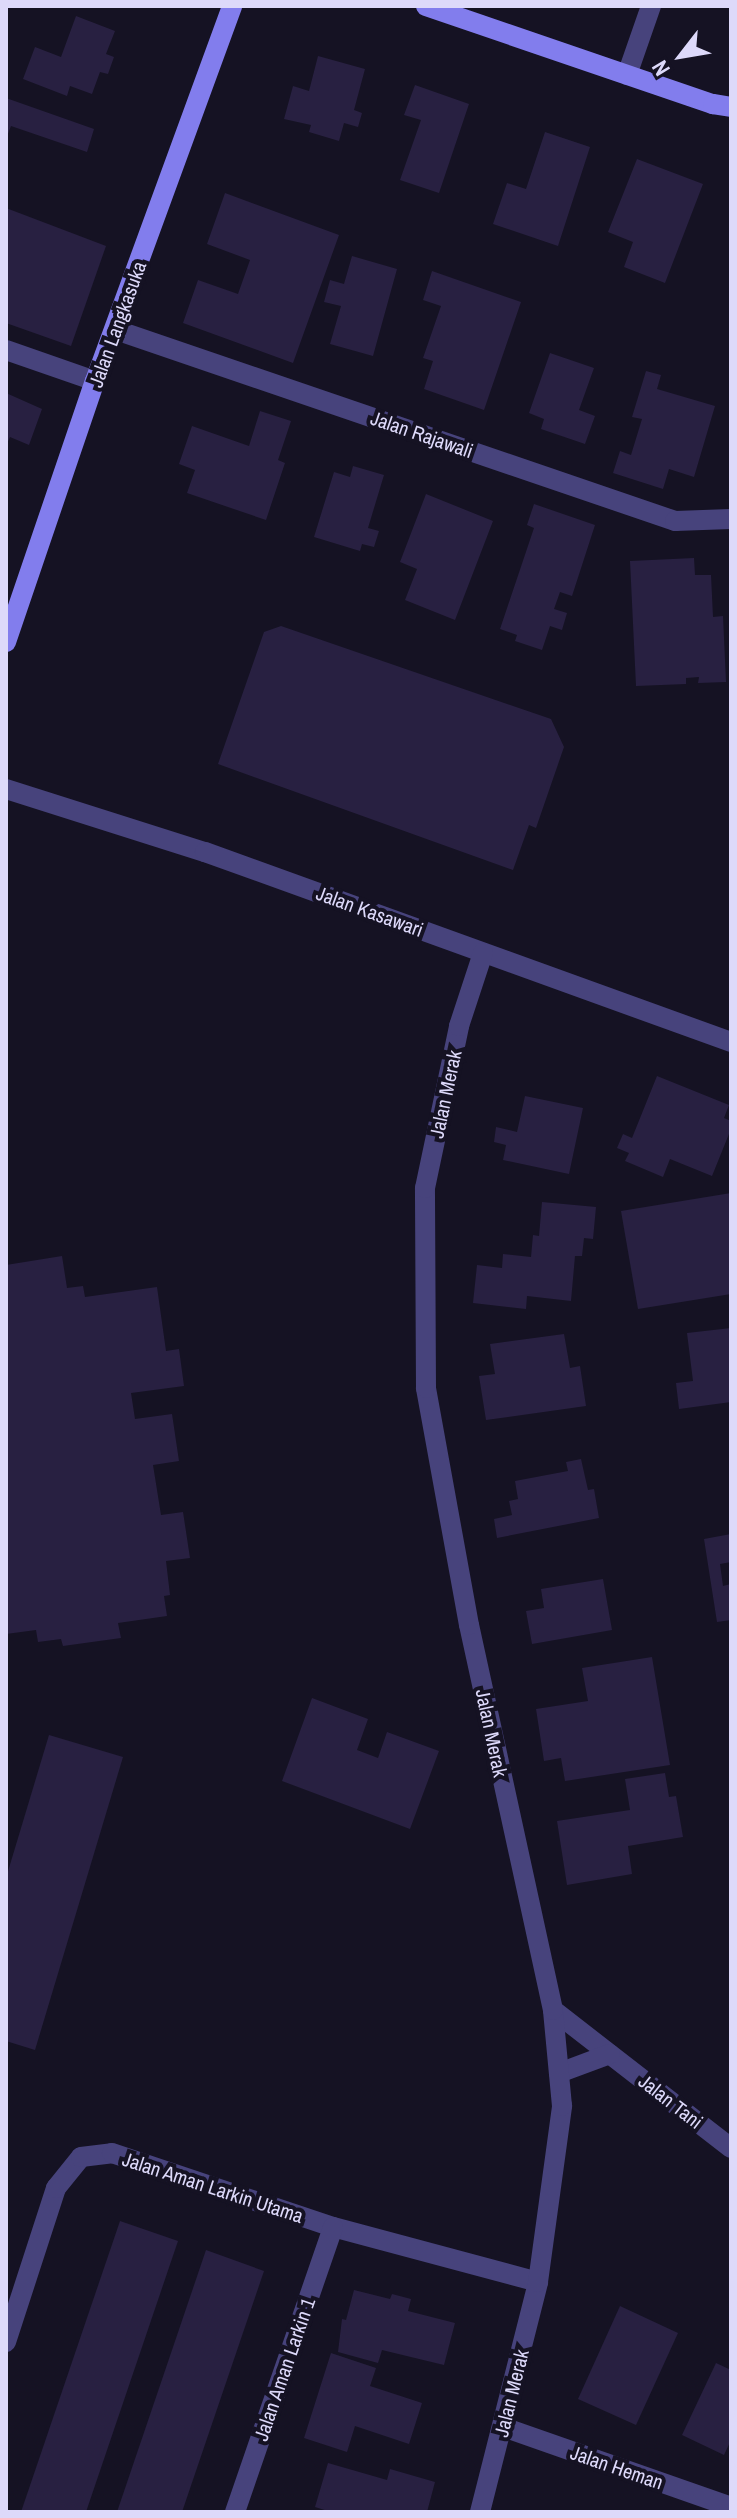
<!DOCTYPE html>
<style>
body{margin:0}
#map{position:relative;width:737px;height:2518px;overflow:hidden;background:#151223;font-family:"Archivo Narrow",sans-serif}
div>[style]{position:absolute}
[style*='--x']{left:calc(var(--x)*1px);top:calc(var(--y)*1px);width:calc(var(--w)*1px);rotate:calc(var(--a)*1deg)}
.building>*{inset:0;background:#282041}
.street>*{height:20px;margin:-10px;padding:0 10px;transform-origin:10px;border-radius:10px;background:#47437c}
.secondary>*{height:20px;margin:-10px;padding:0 10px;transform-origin:10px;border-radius:10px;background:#827ded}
span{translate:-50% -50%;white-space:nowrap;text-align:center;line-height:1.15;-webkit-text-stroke:8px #151223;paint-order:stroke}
.street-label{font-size:20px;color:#ddd9fa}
.frame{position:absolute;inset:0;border:8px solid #ddd9fa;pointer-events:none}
.north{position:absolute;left:641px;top:16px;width:80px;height:80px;-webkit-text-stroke:6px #151223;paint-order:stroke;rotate:239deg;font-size:22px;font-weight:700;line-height:32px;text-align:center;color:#ddd9fa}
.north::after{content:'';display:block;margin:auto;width:28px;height:36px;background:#ddd9fa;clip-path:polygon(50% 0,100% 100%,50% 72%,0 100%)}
</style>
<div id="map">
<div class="building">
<div style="clip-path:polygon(76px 16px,115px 31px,106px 54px,114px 57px,108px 74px,100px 72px,92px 94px,70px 86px,67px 96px,23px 79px,35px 47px,61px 57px)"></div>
<div style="clip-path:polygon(318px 56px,365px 69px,354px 110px,362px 113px,358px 127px,344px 123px,339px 141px,309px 132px,311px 125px,284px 119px,293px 86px,309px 91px)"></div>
<div style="clip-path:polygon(415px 85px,469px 104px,439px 193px,400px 180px,421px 120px,404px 115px)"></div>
<div style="clip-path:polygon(6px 98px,94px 129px,87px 152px,11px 126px,6px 139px)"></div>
<div style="clip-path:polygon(545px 132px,590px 147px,558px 246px,493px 224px,507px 183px,526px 189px)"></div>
<div style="clip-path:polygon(637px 159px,703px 184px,665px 283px,624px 267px,633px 242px,608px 232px)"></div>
<div style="clip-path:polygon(225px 193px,339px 235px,293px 363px,183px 323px,198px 280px,238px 294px,250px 260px,207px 244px)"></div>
<div style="clip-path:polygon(6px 208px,106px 246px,71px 346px,6px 323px)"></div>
<div style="clip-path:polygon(352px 256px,397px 269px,373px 356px,330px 344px,341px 306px,324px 302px,330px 280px,344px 284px)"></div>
<div style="clip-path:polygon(432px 271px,521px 302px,484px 410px,424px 389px,433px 361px,423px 358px,441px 306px,423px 300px)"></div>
<div style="clip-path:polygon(550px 353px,594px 368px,579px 410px,595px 416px,585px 444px,541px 429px,544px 419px,529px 413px)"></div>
<div style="clip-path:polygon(646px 371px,661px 375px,657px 389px,715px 406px,694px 477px,669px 469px,663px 489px,613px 473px,620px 451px,631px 455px,642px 419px,632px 417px)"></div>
<div style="clip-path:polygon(6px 393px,42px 409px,29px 445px,10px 437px,6px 446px)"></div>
<div style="clip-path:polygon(260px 411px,291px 421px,278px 460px,285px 463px,266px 520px,187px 493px,195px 470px,179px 464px,192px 426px,249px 446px)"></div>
<div style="clip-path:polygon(353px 466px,384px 475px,368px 528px,379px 531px,374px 547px,362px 544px,360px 551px,314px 537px,334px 472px,350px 477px)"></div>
<div style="clip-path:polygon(426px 494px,493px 521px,455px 620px,405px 600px,417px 569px,400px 562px)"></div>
<div style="clip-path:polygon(534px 504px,595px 525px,572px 596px,560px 592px,554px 609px,567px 613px,562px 630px,550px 626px,542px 650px,515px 641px,517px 635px,500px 629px,534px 528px,527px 525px)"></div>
<div style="clip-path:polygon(694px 558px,695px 575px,711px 575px,713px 617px,723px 616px,726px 682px,698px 683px,699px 677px,686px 678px,686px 684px,636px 686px,630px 561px)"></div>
<div style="clip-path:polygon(281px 626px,551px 719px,564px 747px,536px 828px,529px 825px,513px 870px,218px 764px,264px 632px)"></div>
<div style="clip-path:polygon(657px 1076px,729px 1105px,724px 1118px,731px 1121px,731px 1129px,712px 1176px,670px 1159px,663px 1177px,625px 1161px,629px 1153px,617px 1148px,623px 1134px,632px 1138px)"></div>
<div style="clip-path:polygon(525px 1096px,583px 1108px,569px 1174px,503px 1160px,506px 1145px,494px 1142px,496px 1127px,517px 1132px)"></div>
<div style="clip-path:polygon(731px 1193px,731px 1294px,638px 1309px,621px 1211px)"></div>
<div style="clip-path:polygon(542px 1202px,596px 1207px,593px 1239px,584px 1238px,582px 1256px,575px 1256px,571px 1301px,527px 1296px,526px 1309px,473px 1303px,477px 1265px,502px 1268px,503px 1254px,531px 1257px,533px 1235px,539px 1236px)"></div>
<div style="clip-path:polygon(62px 1256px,67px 1288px,83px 1286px,85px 1297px,157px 1287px,166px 1351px,179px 1349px,184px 1386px,131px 1393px,135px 1419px,172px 1414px,179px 1461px,153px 1465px,161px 1515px,183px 1512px,190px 1558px,166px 1561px,170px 1595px,164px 1596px,167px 1616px,118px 1623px,121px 1638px,63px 1646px,61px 1639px,38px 1642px,36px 1630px,6px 1634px,6px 1265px)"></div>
<div style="clip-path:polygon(731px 1328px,731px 1402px,679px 1409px,676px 1383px,693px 1381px,687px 1333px)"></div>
<div style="clip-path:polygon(564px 1334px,570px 1368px,580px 1366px,586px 1406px,486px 1420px,479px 1376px,495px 1374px,490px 1344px)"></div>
<div style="clip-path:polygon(581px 1459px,588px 1490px,594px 1489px,599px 1518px,497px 1538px,494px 1519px,512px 1515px,509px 1501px,518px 1499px,515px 1481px,568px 1471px,566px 1462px)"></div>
<div style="clip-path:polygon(731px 1534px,731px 1562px,720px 1564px,723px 1586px,731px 1584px,731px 1620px,717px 1622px,704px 1539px)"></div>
<div style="clip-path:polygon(603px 1579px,612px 1630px,532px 1644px,526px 1611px,544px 1608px,541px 1589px)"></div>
<div style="clip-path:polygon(652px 1657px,670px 1765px,565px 1781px,561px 1758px,544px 1761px,536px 1709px,588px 1701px,582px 1668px)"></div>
<div style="clip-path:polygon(312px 1698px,368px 1719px,357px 1750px,378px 1758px,387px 1732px,439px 1751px,410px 1829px,282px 1781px)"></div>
<div style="clip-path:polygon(49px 1735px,123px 1757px,35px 2050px,6px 2041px,6px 1878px)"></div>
<div style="clip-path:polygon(665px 1773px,669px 1797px,676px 1796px,683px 1837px,628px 1846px,632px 1874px,567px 1885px,557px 1821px,630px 1810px,625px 1779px)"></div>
<div style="clip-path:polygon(120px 2221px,178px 2241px,86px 2512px,21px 2512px)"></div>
<div style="clip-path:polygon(206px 2250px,264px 2271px,182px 2512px,117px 2512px)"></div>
<div style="clip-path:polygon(354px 2290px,390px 2299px,392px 2294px,411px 2299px,408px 2311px,455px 2323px,444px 2365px,382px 2350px,378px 2363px,338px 2352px,342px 2319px,346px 2320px)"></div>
<div style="clip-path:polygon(620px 2306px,678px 2333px,636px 2425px,578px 2399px)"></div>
<div style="clip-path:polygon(331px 2353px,376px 2368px,370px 2386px,422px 2403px,409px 2444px,355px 2426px,347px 2452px,304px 2438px)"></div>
<div style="clip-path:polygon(716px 2363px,731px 2370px,731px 2440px,724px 2455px,682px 2435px)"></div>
<div style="clip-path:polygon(328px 2463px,387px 2480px,390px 2469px,435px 2482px,427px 2512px,331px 2512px,315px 2507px)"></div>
</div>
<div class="street">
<div style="--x:627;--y:75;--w:73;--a:-70.8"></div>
<div style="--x:116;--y:330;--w:591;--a:18.86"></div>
<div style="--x:675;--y:521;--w:56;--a:-2"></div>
<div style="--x:6;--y:350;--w:94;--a:19.2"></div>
<div style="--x:6;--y:789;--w:209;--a:17.6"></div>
<div style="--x:205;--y:852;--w:559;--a:19.86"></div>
<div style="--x:553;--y:2010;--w:225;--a:37.8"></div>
<div style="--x:559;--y:2073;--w:54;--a:-20.4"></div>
<div style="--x:6;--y:2342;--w:162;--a:-72"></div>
<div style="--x:56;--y:2188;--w:40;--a:-51"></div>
<div style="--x:81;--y:2157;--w:31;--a:-7"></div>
<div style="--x:112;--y:2153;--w:233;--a:18.5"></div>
<div style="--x:333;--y:2227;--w:212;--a:15"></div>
<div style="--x:503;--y:2427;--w:242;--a:19.3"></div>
<div style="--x:235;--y:2512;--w:301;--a:-71"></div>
<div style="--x:480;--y:2512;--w:237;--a:-75.8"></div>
<div style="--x:538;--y:2282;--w:178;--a:-82.2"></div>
<div style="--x:562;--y:2106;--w:96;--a:-95.4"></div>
<div style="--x:553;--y:2010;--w:394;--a:-102.3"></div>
<div style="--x:469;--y:1625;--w:241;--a:-100.3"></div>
<div style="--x:426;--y:1388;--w:200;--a:-90.3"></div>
<div style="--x:425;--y:1188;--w:166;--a:-78.1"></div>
<div style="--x:459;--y:1026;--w:77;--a:-71.8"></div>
</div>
<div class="secondary">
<div style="--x:426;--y:6;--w:303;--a:18.9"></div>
<div style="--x:713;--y:104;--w:18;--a:9"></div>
<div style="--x:6;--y:642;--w:276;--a:-71.2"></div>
<div style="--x:95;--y:381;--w:399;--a:-69.9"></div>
</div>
<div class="street-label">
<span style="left:117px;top:324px;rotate:-70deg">Jalan Langkasuka</span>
<span style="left:422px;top:434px;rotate:19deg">Jalan Rajawali</span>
<span style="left:370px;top:911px;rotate:20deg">Jalan Kasawari</span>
<span style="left:445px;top:1094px;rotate:-78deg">Jalan Merak</span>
<span style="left:492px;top:1733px;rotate:78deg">Jalan Merak</span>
<span style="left:671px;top:2101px;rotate:38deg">Jalan Tani</span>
<span style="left:213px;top:2187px;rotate:18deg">Jalan Aman Larkin Utama</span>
<span style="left:284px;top:2369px;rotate:-71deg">Jalan Aman Larkin 1</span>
<span style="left:511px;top:2393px;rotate:-76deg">Jalan Merak</span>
<span style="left:617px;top:2467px;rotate:19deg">Jalan Heman</span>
</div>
<div class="frame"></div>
<div class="north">N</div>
</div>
